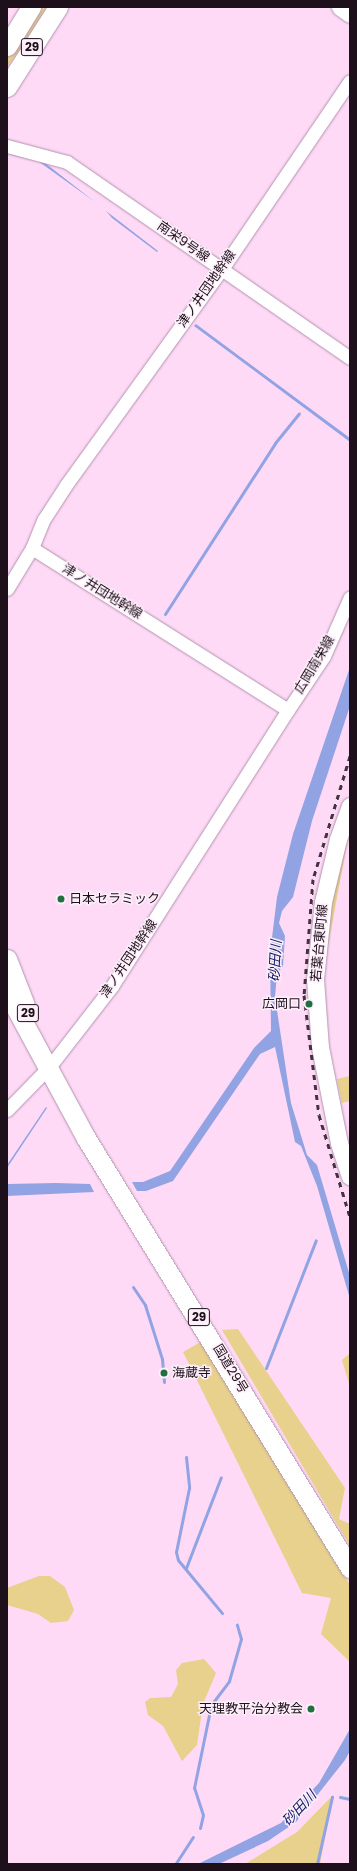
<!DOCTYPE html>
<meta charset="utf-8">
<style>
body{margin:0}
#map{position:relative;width:357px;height:1871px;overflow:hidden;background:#fedaf7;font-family:Poppins,"Noto Sans JP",sans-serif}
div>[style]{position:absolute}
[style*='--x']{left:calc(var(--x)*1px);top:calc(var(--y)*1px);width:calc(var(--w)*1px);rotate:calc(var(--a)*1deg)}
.green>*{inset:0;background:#e7d18c}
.water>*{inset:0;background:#92a3e3}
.stream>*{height:3px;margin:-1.5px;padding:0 1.5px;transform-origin:1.5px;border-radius:1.5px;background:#92a3e3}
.roads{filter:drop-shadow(0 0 1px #b392ad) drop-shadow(0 0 1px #b392ad)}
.minor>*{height:13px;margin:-6.5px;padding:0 6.5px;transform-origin:6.5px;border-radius:6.5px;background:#fff}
.major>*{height:17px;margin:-8.5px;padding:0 8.5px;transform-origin:8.5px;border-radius:8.5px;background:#fff}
.highway>*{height:19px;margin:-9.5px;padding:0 9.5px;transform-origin:9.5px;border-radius:9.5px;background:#fff}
.rail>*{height:3px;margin-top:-1.5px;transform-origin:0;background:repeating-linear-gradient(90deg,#433240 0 5px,transparent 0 10px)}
.dots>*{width:11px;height:11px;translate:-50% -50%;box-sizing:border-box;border:2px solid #fdeffa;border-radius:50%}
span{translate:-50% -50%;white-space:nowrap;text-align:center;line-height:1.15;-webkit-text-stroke:3px #fdeffa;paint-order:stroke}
.shield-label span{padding:1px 3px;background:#fdeffa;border:1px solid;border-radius:3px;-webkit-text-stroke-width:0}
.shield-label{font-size:12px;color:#1d101b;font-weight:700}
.street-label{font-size:13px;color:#1d101b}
.poi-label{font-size:13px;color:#1d101b}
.left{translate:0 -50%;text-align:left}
.right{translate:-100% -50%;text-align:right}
.water-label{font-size:14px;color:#1b216a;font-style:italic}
.frame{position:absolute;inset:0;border:8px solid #1d101b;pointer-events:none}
</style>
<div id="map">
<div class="green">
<div style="clip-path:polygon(38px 7px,52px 7px,7px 67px,7px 57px)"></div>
<div style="clip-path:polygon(350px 827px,323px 974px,325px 1036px,323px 973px,332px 898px)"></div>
<div style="clip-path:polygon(350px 1076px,350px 1101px,342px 1103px,337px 1079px)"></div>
<div style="clip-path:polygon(238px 1329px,345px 1488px,339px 1519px,350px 1524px,350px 1546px,222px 1330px)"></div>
<div style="clip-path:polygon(204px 1340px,350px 1585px,350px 1662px,321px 1634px,331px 1598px,302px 1593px,183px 1352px)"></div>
<div style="clip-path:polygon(349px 1354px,350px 1357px,350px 1387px,342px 1360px)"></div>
<div style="clip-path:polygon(39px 1576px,50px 1576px,65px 1587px,74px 1610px,68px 1621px,51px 1623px,38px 1614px,7px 1605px,7px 1588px)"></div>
<div style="clip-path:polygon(204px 1659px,216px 1673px,203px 1704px,197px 1745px,182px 1761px,163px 1726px,148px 1715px,145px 1702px,150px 1698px,171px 1697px,178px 1684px,176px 1670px,182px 1663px)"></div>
<div style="clip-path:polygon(333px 1795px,320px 1864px,245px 1864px,297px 1832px)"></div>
</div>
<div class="water">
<div style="clip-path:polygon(7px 154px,40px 159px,95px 202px,38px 161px)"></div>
<div style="clip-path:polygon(106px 211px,158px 251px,157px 252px,112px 218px)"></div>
<div style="clip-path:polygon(196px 324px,350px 438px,350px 442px,194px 326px)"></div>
<div style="clip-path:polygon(350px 667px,350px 706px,312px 821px,293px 897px,282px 911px,279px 923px,285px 936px,283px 966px,277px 974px,275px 997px,291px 1103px,307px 1155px,317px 1165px,350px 1276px,350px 1299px,317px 1186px,301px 1146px,295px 1142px,275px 1047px,260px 1054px,173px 1181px,146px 1191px,137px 1191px,132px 1182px,143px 1182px,170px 1171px,254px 1048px,271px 1031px,270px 954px,277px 897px,293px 834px)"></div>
<div style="clip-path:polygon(46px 1107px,47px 1108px,7px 1168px,7px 1165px)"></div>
<div style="clip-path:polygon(56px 1183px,90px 1184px,94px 1192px,7px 1196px,7px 1184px)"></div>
<div style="clip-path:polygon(350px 1729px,350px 1751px,345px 1760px,296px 1822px,268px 1841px,219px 1864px,198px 1864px,281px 1823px,319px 1783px)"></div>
</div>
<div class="stream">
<div style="--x:165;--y:614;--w:203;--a:-57.2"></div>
<div style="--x:275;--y:443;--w:38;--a:-51"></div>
<div style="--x:133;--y:1287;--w:22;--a:56"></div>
<div style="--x:145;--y:1305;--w:57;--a:72.5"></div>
<div style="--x:162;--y:1359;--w:23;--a:85"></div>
<div style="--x:266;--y:1368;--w:137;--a:-68.7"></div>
<div style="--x:186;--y:1457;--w:31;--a:84"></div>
<div style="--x:189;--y:1488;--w:65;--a:101.5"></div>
<div style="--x:176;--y:1552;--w:8;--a:76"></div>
<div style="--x:178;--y:1560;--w:69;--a:50.3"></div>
<div style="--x:186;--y:1568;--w:97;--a:-69"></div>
<div style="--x:340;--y:1797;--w:10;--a:11"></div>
<div style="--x:200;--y:1828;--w:13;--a:-77"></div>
<div style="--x:203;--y:1815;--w:28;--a:-108"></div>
<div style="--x:194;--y:1788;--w:85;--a:-78.4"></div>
<div style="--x:211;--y:1705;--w:30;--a:-53"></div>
<div style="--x:229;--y:1681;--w:44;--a:-74.1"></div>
<div style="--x:241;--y:1639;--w:15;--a:-106"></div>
<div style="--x:176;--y:1863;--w:31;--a:-57"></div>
<div style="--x:317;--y:1864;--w:69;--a:-77.4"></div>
</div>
<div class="roads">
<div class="minor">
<div style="--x:7;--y:146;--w:62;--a:14.9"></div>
<div style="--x:67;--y:162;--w:344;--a:34.7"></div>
<div style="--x:7;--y:589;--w:48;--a:-58.6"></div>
<div style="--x:288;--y:710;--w:65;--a:-56.3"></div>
<div style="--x:324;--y:656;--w:64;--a:-66.2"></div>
<div style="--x:7;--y:1110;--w:62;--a:-45.7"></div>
<div style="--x:50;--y:1066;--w:101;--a:-52.2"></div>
<div style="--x:112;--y:986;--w:327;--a:-57.5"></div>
<div style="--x:288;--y:710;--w:303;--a:-147.7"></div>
<div style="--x:32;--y:548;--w:31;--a:-68"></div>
<div style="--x:44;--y:519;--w:40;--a:-57.1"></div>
<div style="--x:66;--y:485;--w:266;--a:-54.2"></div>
<div style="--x:222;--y:269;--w:227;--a:-55.8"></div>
</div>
<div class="major">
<div style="--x:340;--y:7;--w:12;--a:35"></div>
<div style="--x:350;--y:806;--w:35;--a:110"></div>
<div style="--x:338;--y:839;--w:65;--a:103.4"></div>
<div style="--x:323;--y:902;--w:77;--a:95.9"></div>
<div style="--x:315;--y:979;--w:68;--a:85.8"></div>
<div style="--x:320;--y:1047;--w:98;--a:78.8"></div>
<div style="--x:339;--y:1143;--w:35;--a:72"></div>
</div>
<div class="highway">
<div style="--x:7;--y:46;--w:46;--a:-58.4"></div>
<div style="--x:7;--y:87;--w:95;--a:-57.5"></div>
<div style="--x:7;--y:959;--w:49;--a:68.6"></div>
<div style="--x:7;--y:992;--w:166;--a:61.6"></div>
<div style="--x:86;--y:1138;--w:505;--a:58.45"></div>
</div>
</div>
<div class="rail">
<div style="--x:350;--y:756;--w:128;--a:106.7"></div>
<div style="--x:313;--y:879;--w:116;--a:94.4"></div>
<div style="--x:304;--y:995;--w:121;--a:82.9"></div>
<div style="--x:319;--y:1115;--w:107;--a:73.1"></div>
</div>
<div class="dots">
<div style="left:61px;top:899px;background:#206f3f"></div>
<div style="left:309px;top:1004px;background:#206f3f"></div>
<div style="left:164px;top:1373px;background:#206f3f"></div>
<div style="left:311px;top:1709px;background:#206f3f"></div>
</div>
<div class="shield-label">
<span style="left:32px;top:47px">29</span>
<span style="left:28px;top:1013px">29</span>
<span style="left:199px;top:1317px">29</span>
</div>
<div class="street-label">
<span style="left:183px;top:242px;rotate:35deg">南栄9号線</span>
<span style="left:207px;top:289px;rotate:-55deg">津ノ井団地幹線</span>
<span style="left:102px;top:592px;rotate:32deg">津ノ井団地幹線</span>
<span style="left:315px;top:665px;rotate:-59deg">広岡南栄線</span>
<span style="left:320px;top:943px;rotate:-85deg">若葉台東町線</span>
<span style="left:129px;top:959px;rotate:-56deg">津ノ井団地幹線</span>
<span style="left:230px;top:1369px;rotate:59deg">国道29号</span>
</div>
<div class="poi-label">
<span class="left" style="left:69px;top:899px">日本セラミック</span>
<span class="right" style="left:301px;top:1004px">広岡口</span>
<span class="left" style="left:172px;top:1373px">海蔵寺</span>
<span class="right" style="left:303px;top:1709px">天理教平治分教会</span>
</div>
<div class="water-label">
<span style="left:275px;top:961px;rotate:-87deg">砂田川</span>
<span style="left:299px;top:1808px;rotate:-47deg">砂田川</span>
</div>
<div class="frame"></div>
</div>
